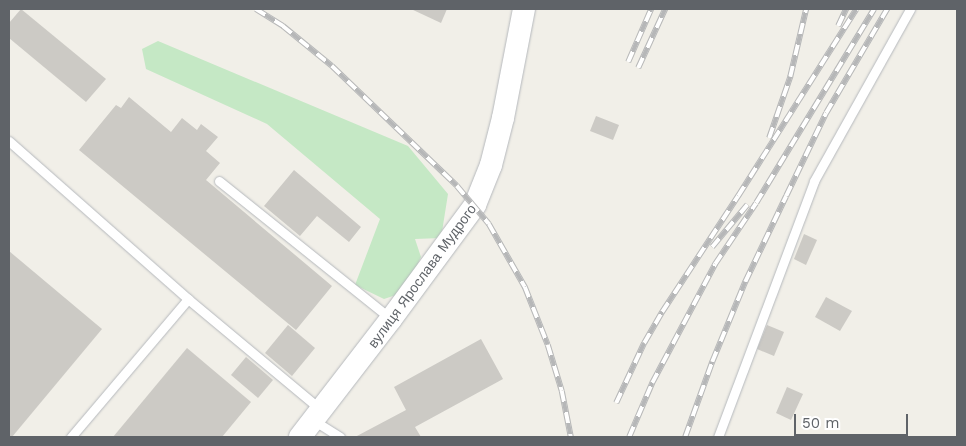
<!DOCTYPE html>
<meta charset="utf-8">
<style>
body{margin:0}
#map{position:relative;width:966px;height:446px;overflow:hidden;background:#f1efe8;font-family:"Work Sans",sans-serif}
div>[style]{position:absolute}
[style*='--x']{left:calc(var(--x)*1px);top:calc(var(--y)*1px);width:calc(var(--w)*1px);rotate:calc(var(--a)*1deg)}
.green>*{inset:0;background:#c5e8c5}
.building>*{inset:0;background:#cccac5}
.roads{filter:drop-shadow(0 0 1px #b5b8bc) drop-shadow(0 0 1px #b5b8bc)}
.service>*{height:9px;margin:-4.5px;padding:0 4.5px;transform-origin:4.5px;border-radius:4.5px;background:#fff}
.tertiary>*{height:22px;margin:-11px;padding:0 11px;transform-origin:11px;border-radius:11px;background:#fff}
.rail>*{height:5.5px;margin-top:-2.75px;transform-origin:0;background:repeating-linear-gradient(90deg,#fff 0 11px,#b6b7b8 0 22px);box-sizing:border-box;border-block:1px solid #b6b7b8}
span{translate:-50% -50%;white-space:nowrap;text-align:center;line-height:1.15;-webkit-text-stroke:4px #fff;paint-order:stroke}
.street-label{font-size:14px;color:#5f6368}
.frame{position:absolute;inset:0;border:10px solid #5f6368;pointer-events:none}
.scale{position:absolute;left:794px;top:414px;width:114px;height:22px;box-sizing:border-box;border:2px solid #5f6368;border-top:0;padding-left:6px;font-size:15px;line-height:18px;white-space:nowrap;color:#5f6368;-webkit-text-stroke:4px #fff;paint-order:stroke}
</style>
<div id="map">
<div class="green">
<div style="clip-path:polygon(158px 41px,408px 146px,448px 194px,441px 238px,415px 239px,421px 257px,405px 292px,384px 299px,355px 285px,380px 219px,267px 124px,146px 69px,142px 49px)"></div>
</div>
<div class="building">
<div style="clip-path:polygon(21px 9px,106px 79px,86px 102px,9px 38px,9px 23px)"></div>
<div style="clip-path:polygon(411px 9px,447px 9px,441px 23px)"></div>
<div style="clip-path:polygon(129px 97px,171px 132px,182px 118px,197px 130px,201px 124px,218px 137px,206px 151px,220px 163px,206px 180px,332px 286px,296px 330px,79px 150px,116px 105px,121px 108px)"></div>
<div style="clip-path:polygon(596px 116px,619px 125px,613px 140px,590px 131px)"></div>
<div style="clip-path:polygon(294px 170px,361px 227px,349px 242px,317px 216px,300px 236px,264px 206px)"></div>
<div style="clip-path:polygon(804px 234px,817px 240px,806px 265px,794px 259px)"></div>
<div style="clip-path:polygon(9px 251px,102px 329px,12px 437px,9px 437px)"></div>
<div style="clip-path:polygon(826px 297px,852px 311px,840px 331px,815px 317px)"></div>
<div style="clip-path:polygon(288px 325px,315px 348px,292px 376px,265px 353px)"></div>
<div style="clip-path:polygon(767px 325px,784px 332px,774px 356px,757px 349px)"></div>
<div style="clip-path:polygon(481px 339px,503px 379px,415px 427px,421px 437px,355px 437px,406px 410px,394px 387px)"></div>
<div style="clip-path:polygon(187px 348px,251px 402px,222px 437px,113px 437px)"></div>
<div style="clip-path:polygon(246px 357px,273px 380px,258px 398px,231px 375px)"></div>
<div style="clip-path:polygon(787px 387px,803px 394px,791px 420px,776px 413px)"></div>
</div>
<div class="roads">
<div class="service">
<div style="--x:9;--y:141;--w:239;--a:41.4"></div>
<div style="--x:188;--y:299;--w:173;--a:39.8"></div>
<div style="--x:219;--y:181;--w:219;--a:38.7"></div>
<div style="--x:313;--y:420;--w:32;--a:32"></div>
<div style="--x:71;--y:437;--w:181;--a:-49.7"></div>
<div style="--x:718;--y:437;--w:273;--a:-69.4"></div>
<div style="--x:814;--y:181;--w:197;--a:-60.8"></div>
</div>
<div class="tertiary">
<div style="--x:300;--y:437;--w:149;--a:-52.4"></div>
<div style="--x:391;--y:319;--w:142;--a:-53.6"></div>
<div style="--x:475;--y:205;--w:43;--a:-68.2"></div>
<div style="--x:491;--y:165;--w:49;--a:-75.7"></div>
<div style="--x:503;--y:118;--w:111;--a:-79.1"></div>
</div>
</div>
<div class="rail">
<div style="--x:256;--y:9;--w:32;--a:32"></div>
<div style="--x:283;--y:26;--w:63;--a:39.2"></div>
<div style="--x:332;--y:66;--w:173;--a:43.8"></div>
<div style="--x:457;--y:186;--w:50;--a:49.9"></div>
<div style="--x:489;--y:224;--w:73;--a:60.3"></div>
<div style="--x:525;--y:287;--w:62;--a:68.4"></div>
<div style="--x:548;--y:345;--w:48;--a:73.1"></div>
<div style="--x:562;--y:391;--w:47;--a:78.9"></div>
<div style="--x:838;--y:26;--w:19;--a:-65"></div>
<div style="--x:628;--y:62;--w:58;--a:-66.5"></div>
<div style="--x:638;--y:68;--w:65;--a:-65.4"></div>
<div style="--x:769;--y:138;--w:65;--a:-71"></div>
<div style="--x:790;--y:77;--w:70;--a:-76.8"></div>
<div style="--x:712;--y:247;--w:55;--a:-50.2"></div>
<div style="--x:616;--y:403;--w:66;--a:-65"></div>
<div style="--x:644;--y:343;--w:36;--a:-60"></div>
<div style="--x:662;--y:312;--w:139;--a:-56.8"></div>
<div style="--x:738;--y:196;--w:221;--a:-57.7"></div>
<div style="--x:629;--y:437;--w:59;--a:-66.9"></div>
<div style="--x:652;--y:383;--w:135;--a:-62.1"></div>
<div style="--x:715;--y:264;--w:73;--a:-56.1"></div>
<div style="--x:756;--y:203;--w:227;--a:-58.7"></div>
<div style="--x:685;--y:437;--w:80;--a:-70.2"></div>
<div style="--x:712;--y:362;--w:87;--a:-67.6"></div>
<div style="--x:745;--y:282;--w:95;--a:-64.5"></div>
<div style="--x:786;--y:196;--w:92;--a:-64.3"></div>
<div style="--x:826;--y:113;--w:121;--a:-59.6"></div>
</div>
<div class="street-label">
<span style="left:422px;top:276px;rotate:-54deg">вулиця Ярослава Мудрого</span>
</div>
<div class="frame"></div>
<div class="scale">50 m</div>
</div>
